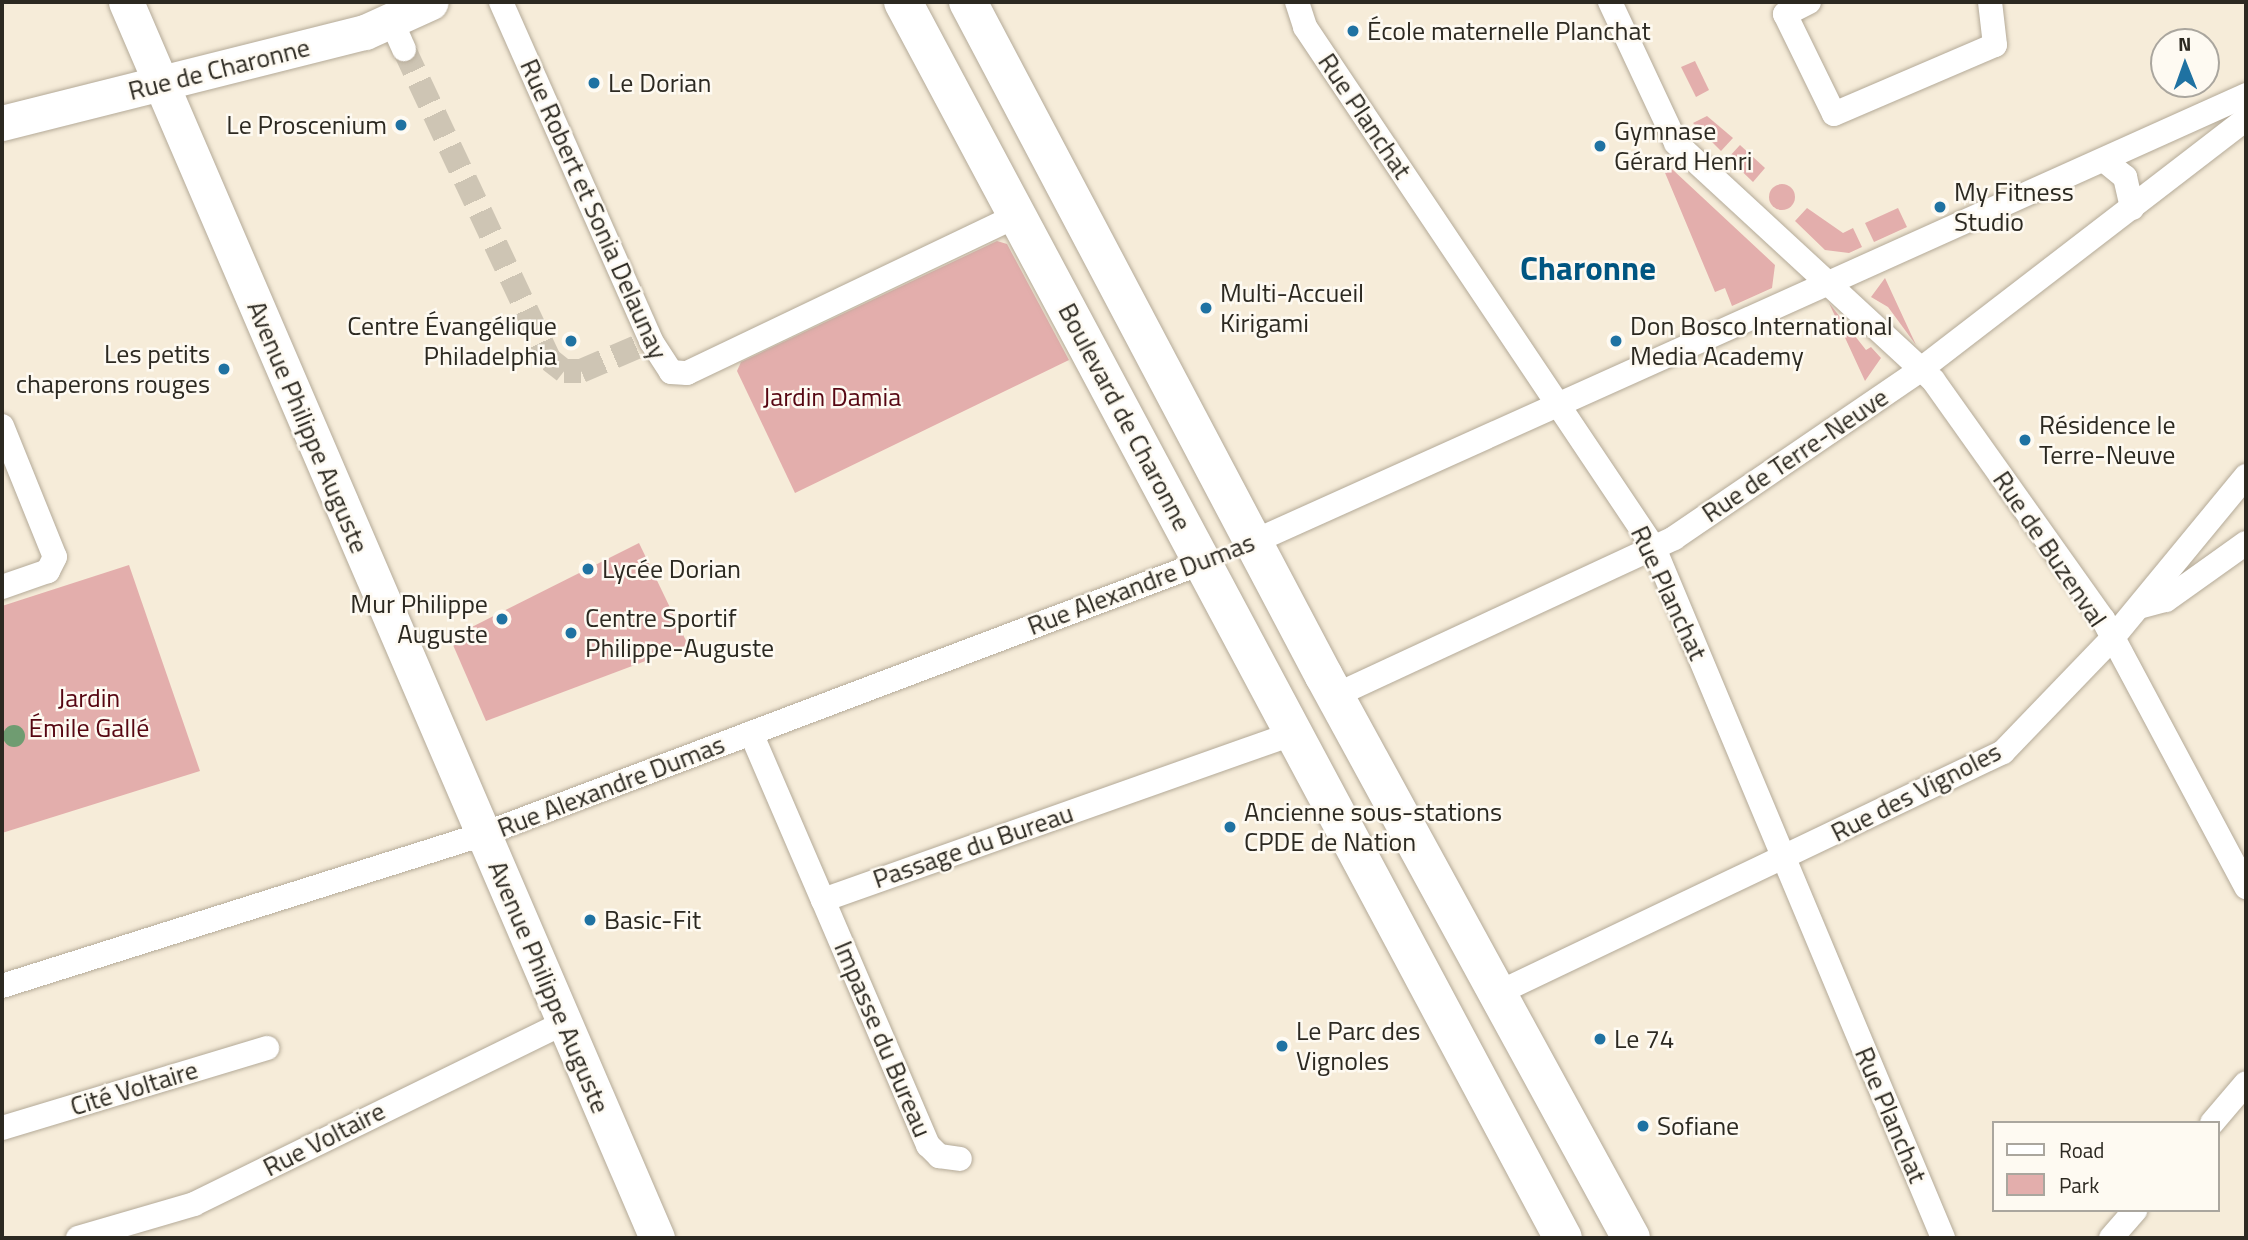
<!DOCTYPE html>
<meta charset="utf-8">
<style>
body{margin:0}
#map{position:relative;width:2248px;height:1240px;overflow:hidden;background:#f6ecd9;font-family:"Titillium Web",sans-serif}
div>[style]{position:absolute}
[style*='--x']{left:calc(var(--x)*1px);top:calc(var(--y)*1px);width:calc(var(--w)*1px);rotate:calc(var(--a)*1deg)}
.green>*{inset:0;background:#e3aeac}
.round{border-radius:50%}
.water>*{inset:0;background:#6f9c71}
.street-tunnel>*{height:24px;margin-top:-12px;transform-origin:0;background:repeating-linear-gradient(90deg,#cec5b4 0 24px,transparent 0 36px)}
.roads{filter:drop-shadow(0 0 2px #b4aa98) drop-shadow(0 0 2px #b4aa98)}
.street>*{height:24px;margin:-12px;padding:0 12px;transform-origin:12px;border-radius:12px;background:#fff}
.secondary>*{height:35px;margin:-17.5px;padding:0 17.5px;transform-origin:17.5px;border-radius:17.5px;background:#fff}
.primary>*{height:38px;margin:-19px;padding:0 19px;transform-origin:19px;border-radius:19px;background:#fff}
.dots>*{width:19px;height:19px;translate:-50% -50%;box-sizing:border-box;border:4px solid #fefaf2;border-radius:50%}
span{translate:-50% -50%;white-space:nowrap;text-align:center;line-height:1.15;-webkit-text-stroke:5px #fefaf2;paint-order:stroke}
.poi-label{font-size:26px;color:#2c2921}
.left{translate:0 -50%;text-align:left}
.right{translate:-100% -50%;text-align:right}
.street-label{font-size:26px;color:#2c2921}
.park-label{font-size:26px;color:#560612}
.district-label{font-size:33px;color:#005581;font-weight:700}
.frame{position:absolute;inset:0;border:4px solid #2c2921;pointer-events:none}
.legend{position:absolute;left:1992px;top:1121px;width:228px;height:91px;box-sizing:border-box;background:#fefaf2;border:2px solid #aaa69e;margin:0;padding:9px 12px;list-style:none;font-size:21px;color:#2c2921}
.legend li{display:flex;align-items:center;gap:14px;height:35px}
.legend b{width:35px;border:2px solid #aaa69e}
.north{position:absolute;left:2150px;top:28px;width:70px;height:70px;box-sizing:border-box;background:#fefaf2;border:2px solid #aaa69e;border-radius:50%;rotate:359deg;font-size:19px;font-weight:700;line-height:28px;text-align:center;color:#2c2921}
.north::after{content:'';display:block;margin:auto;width:24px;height:32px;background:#1f72a2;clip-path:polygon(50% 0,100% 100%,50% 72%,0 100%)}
</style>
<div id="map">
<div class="green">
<div style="clip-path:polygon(1695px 61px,1709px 90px,1696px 97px,1681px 67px)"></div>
<div style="clip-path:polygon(1707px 116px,1733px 138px,1721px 151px,1693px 123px)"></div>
<div style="clip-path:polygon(1740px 145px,1765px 168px,1753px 182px,1728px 158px)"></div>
<div style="clip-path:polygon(1658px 156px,1775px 265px,1772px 288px,1732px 306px,1725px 288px,1715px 292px)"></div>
<div class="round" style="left:1769px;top:184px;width:26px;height:26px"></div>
<div style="clip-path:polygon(1807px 208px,1843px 233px,1853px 228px,1862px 247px,1849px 253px,1825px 250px,1795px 221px)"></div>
<div style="clip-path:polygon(1898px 208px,1907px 227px,1874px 242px,1865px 223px)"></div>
<div style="clip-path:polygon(997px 241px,1007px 244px,1069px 360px,795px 493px,737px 371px,741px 362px)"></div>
<div style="clip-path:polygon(1885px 278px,1916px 345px,1888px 307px,1871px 297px)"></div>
<div style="clip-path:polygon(1829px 303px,1866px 350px,1871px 347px,1881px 358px,1865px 381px)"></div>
<div style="clip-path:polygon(639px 543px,688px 645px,486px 721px,450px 638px)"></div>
<div style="clip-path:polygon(129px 565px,200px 771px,2px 833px,2px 606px)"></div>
</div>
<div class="water">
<div class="round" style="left:3px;top:725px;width:22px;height:22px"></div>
</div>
<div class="street-tunnel">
<div style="--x:404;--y:49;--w:344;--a:64.9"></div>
<div style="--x:550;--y:360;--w:18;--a:38"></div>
<div style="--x:564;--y:371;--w:17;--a:0"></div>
<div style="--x:581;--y:371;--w:76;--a:-23.2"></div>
</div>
<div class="roads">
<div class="street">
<div style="--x:501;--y:2;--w:371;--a:66.1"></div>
<div style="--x:651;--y:341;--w:37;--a:57"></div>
<div style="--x:671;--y:372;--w:16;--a:4"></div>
<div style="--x:687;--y:373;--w:365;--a:-25.5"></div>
<div style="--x:1297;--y:2;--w:26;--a:72"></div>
<div style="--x:1305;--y:27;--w:627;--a:56.18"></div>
<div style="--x:1654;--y:548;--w:748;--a:67.27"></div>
<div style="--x:1610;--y:2;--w:156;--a:64.9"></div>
<div style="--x:1676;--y:143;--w:350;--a:42.7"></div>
<div style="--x:1933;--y:380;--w:293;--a:54.6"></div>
<div style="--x:2103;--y:619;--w:304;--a:61.9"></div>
<div style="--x:1809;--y:2;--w:27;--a:153"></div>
<div style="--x:1785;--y:14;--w:111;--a:63.9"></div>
<div style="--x:1834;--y:114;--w:175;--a:-23.2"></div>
<div style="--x:1995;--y:45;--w:43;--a:-96.6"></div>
<div style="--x:391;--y:20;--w:32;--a:66"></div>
<div style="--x:2105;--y:161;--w:26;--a:39"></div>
<div style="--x:2125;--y:177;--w:32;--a:77"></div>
<div style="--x:2;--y:426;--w:141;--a:68"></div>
<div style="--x:55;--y:557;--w:16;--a:117"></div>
<div style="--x:48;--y:571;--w:49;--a:160.8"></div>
<div style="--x:1253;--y:542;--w:1089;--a:-24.23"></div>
<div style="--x:2139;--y:607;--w:28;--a:-15"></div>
<div style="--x:2166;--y:600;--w:98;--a:-35.5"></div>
<div style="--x:1334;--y:696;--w:375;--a:-24.9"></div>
<div style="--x:1674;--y:538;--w:298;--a:-34.3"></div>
<div style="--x:1920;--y:370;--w:411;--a:-37.6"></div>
<div style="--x:751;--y:733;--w:182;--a:66.7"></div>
<div style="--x:823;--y:900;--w:500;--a:-19.5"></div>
<div style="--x:823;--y:900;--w:267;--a:66.8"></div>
<div style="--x:928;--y:1145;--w:16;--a:45"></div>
<div style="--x:939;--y:1156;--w:21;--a:8"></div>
<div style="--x:2;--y:986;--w:505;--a:-17.5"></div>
<div style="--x:484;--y:834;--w:770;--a:-20.7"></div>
<div style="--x:1498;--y:993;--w:560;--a:-25.51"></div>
<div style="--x:2003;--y:752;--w:154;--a:-46.1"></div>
<div style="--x:2110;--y:641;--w:214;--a:-50.5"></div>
<div style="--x:2212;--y:1123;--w:52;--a:-49.6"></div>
<div style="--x:2;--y:1128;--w:277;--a:-16.8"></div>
<div style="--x:78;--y:1238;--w:121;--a:-16.3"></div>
<div style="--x:194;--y:1204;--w:411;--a:-26.1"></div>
<div style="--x:2111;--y:1238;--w:37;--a:-49"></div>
</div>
<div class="secondary">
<div style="--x:126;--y:2;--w:1345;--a:66.75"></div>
<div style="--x:2;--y:123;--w:374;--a:-14.1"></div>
<div style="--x:365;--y:32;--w:72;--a:-24.4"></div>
</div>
<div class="primary">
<div style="--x:903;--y:2;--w:1401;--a:61.9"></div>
<div style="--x:968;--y:2;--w:762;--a:62.16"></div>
<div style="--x:1324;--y:676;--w:640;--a:61.35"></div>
</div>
</div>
<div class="dots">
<div style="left:1353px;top:31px;background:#1f72a2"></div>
<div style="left:594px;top:83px;background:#1f72a2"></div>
<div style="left:401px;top:125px;background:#1f72a2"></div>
<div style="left:1600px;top:146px;background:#1f72a2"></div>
<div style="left:1940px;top:207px;background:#1f72a2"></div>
<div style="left:1206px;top:308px;background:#1f72a2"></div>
<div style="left:571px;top:341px;background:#1f72a2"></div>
<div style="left:1616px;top:341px;background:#1f72a2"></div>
<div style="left:224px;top:369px;background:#1f72a2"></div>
<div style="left:2025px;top:440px;background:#1f72a2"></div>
<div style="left:588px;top:569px;background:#1f72a2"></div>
<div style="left:502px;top:619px;background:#1f72a2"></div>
<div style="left:571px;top:633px;background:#1f72a2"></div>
<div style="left:1230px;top:827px;background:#1f72a2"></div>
<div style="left:590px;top:920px;background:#1f72a2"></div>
<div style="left:1600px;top:1039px;background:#1f72a2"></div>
<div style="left:1282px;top:1046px;background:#1f72a2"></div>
<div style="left:1643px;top:1126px;background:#1f72a2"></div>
</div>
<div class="poi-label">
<span class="left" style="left:1367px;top:31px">École maternelle Planchat</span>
<span class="left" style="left:608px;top:83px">Le Dorian</span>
<span class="right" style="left:387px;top:125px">Le Proscenium</span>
<span class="left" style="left:1614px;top:146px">Gymnase<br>Gérard Henri</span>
<span class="left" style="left:1954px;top:207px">My Fitness<br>Studio</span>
<span class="left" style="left:1220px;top:308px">Multi-Accueil<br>Kirigami</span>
<span class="right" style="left:557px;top:341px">Centre Évangélique<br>Philadelphia</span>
<span class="left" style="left:1630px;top:341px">Don Bosco International<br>Media Academy</span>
<span class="right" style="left:210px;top:369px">Les petits<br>chaperons rouges</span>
<span class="left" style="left:2039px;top:440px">Résidence le<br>Terre-Neuve</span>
<span class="left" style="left:602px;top:569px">Lycée Dorian</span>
<span class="right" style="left:488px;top:619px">Mur Philippe<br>Auguste</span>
<span class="left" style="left:585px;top:633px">Centre Sportif<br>Philippe-Auguste</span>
<span class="left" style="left:1244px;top:827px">Ancienne sous-stations<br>CPDE de Nation</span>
<span class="left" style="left:604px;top:920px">Basic-Fit</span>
<span class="left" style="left:1296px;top:1046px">Le Parc des<br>Vignoles</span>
<span class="left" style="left:1614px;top:1039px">Le 74</span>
<span class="left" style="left:1657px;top:1126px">Sofiane</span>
</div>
<div class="street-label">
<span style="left:219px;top:69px;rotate:-14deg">Rue de Charonne</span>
<span style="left:1365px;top:116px;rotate:56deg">Rue Planchat</span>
<span style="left:594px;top:209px;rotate:66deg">Rue Robert et Sonia Delaunay</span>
<span style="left:1125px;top:417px;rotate:62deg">Boulevard de Charonne</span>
<span style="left:308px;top:427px;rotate:67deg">Avenue Philippe Auguste</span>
<span style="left:1795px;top:455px;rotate:-34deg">Rue de Terre-Neuve</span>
<span style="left:2050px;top:549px;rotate:56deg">Rue de Buzenval</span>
<span style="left:1141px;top:584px;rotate:-21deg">Rue Alexandre Dumas</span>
<span style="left:1669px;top:593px;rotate:65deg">Rue Planchat</span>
<span style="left:611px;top:786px;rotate:-21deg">Rue Alexandre Dumas</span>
<span style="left:1916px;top:792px;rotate:-27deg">Rue des Vignoles</span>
<span style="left:973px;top:846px;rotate:-19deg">Passage du Bureau</span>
<span style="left:549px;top:987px;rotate:67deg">Avenue Philippe Auguste</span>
<span style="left:883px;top:1039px;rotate:67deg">Impasse du Bureau</span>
<span style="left:134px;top:1088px;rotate:-17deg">Cité Voltaire</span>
<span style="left:1891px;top:1115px;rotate:67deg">Rue Planchat</span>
<span style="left:324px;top:1139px;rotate:-27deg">Rue Voltaire</span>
</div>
<div class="park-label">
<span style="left:832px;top:397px">Jardin Damia</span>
<span style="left:89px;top:713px">Jardin<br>Émile Gallé</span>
</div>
<div class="district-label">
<span style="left:1588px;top:269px">Charonne</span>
</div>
<div class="frame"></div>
<ul class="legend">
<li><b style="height:9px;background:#fff"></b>Road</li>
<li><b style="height:19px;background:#e3aeac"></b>Park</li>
</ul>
<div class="north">N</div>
</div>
